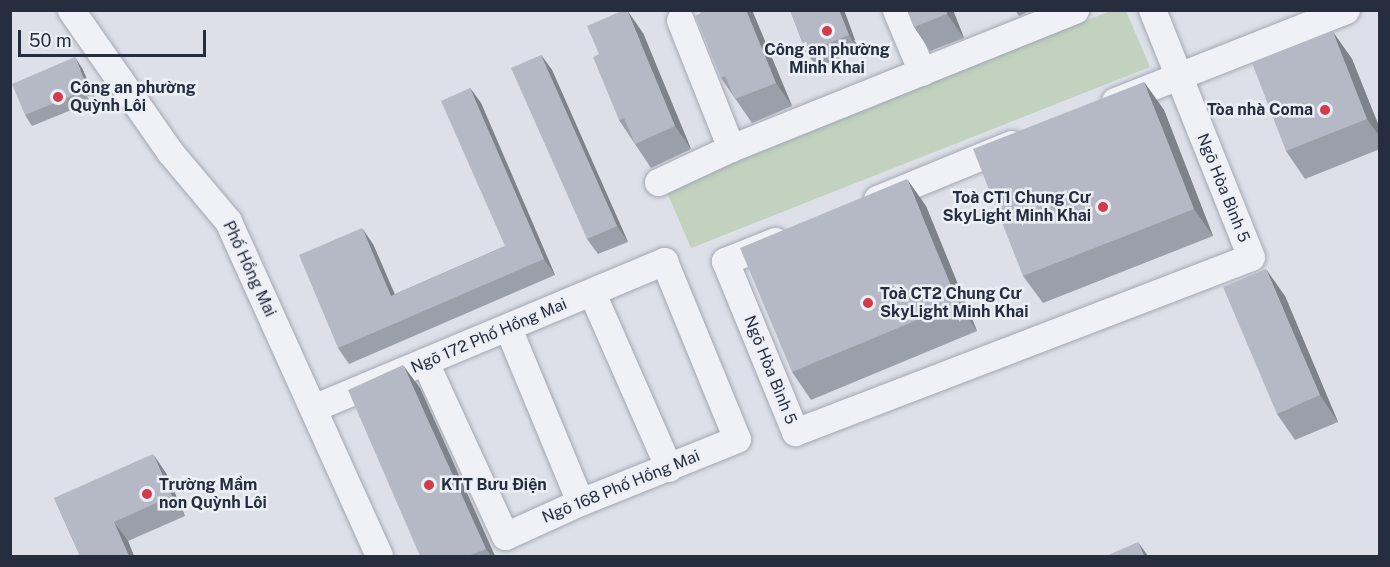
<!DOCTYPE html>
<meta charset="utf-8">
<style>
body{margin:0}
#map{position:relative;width:1390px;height:567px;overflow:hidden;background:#dde0e8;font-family:"Public Sans",sans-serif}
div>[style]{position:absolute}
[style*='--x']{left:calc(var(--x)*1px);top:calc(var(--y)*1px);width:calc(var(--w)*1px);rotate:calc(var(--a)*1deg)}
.green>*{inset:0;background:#c2d2be}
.roads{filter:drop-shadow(0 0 2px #a2a7b2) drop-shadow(0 0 2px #a2a7b2)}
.minor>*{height:27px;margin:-13.5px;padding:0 13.5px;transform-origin:13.5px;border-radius:13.5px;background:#f0f1f6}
.wall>*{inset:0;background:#9b9fa9}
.shaded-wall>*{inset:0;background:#7e828a}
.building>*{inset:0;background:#b4b9c5}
.dots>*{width:16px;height:16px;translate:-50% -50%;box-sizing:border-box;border:3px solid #eceff5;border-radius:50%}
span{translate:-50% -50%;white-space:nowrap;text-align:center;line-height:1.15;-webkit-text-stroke:5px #eceff5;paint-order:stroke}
.poi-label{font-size:16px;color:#262d3f;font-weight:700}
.left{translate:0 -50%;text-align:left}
.right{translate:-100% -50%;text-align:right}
.street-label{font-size:16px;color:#262d3f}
.frame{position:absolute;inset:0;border:12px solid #262d3f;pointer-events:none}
.scale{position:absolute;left:18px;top:30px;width:188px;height:27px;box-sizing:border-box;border:3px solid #262d3f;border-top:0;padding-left:8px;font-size:18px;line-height:21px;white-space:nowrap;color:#262d3f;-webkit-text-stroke:4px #eceff5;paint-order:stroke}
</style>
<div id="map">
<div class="green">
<div style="clip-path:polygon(1110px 11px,1126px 11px,1150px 67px,691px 248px,666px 190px)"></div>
</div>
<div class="roads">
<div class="minor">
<div style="--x:71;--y:10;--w:173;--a:55.1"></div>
<div style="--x:170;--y:152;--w:90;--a:50"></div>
<div style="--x:228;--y:221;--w:367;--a:65.7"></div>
<div style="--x:896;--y:10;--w:67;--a:67.2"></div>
<div style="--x:680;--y:20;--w:138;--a:68.3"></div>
<div style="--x:1115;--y:101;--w:248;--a:-21.5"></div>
<div style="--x:658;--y:182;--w:81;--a:-25"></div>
<div style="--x:731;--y:148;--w:371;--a:-21.9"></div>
<div style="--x:877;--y:199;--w:145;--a:-22.3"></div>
<div style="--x:775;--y:241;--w:54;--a:158.2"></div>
<div style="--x:725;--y:261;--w:185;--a:67.7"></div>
<div style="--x:795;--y:432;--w:488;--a:-21"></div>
<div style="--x:1251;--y:257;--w:266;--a:-111.8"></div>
<div style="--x:592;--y:293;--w:191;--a:66.3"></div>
<div style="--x:508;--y:328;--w:188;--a:67.5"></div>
<div style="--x:313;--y:408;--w:381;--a:-22.7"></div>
<div style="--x:664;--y:261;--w:192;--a:67.7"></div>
<div style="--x:737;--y:439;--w:169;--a:158.1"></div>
<div style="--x:580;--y:502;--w:82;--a:155.6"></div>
<div style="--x:505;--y:536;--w:192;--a:-114.7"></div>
</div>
</div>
<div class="wall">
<div style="clip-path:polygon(700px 10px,752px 10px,792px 106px,752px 123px,721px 78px)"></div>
<div style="clip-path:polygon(790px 10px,844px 10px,859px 51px,817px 67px,806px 52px)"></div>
<div style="clip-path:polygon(907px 10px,953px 10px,964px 38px,930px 51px,914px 27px)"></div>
<div style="clip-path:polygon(1015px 10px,1031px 10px,1019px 16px)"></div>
<div style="clip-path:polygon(1333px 32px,1352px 59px,1380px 129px,1380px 149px,1305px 179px,1286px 151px)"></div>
<div style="clip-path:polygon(643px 33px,691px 149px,651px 168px,619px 120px)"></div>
<div style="clip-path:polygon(541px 55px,552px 70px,628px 242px,598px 254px,587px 239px)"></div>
<div style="clip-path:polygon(82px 68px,96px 100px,32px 126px,25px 115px)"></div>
<div style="clip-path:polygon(1144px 82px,1164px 110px,1213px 236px,1043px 303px,1023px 276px)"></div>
<div style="clip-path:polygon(470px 88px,481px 103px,555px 275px,349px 364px,338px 348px,373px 244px,395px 294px,505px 246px)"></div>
<div style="clip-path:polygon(926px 206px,977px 331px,811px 400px,792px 372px)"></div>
<div style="clip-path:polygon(1285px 296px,1338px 422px,1295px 440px,1277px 414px)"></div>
<div style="clip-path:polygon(420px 388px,495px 556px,420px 556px)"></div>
<div style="clip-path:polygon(166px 473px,185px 516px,128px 541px,134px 556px,80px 556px,54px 498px)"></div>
</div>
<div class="shaded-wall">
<div style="clip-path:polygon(627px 10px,643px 33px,691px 149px,675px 126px)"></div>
<div style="clip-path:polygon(746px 10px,752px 10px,792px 106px,776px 83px)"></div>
<div style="clip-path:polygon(839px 10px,844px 10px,859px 51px,849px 35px)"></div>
<div style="clip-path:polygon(946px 10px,953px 10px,964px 38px,947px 14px)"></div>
<div style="clip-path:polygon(1333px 32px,1352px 59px,1380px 129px,1380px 137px,1367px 119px)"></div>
<div style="clip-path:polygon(541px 55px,552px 70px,628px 242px,617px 226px)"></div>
<div style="clip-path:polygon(75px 57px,82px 68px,96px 100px,88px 89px)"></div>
<div style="clip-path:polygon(1144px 82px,1164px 110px,1213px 236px,1194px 209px)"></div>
<div style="clip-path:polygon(470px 88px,481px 103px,555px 275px,544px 259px)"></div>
<div style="clip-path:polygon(907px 179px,926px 206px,977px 331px,958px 303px)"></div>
<div style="clip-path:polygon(362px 228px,373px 244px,402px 312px,391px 296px)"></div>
<div style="clip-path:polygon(1266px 269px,1285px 296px,1338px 422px,1320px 395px)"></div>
<div style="clip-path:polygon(403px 365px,420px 388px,495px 556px,491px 556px,486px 549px)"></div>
<div style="clip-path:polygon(153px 454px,166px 473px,185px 516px,172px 496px)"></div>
<div style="clip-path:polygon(114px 522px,128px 541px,134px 556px,129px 556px)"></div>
<div style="clip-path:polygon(1138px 542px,1148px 556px,1144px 556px)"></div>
</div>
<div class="building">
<div style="clip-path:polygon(624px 10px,627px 10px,675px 126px,635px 144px,624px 118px,619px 120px,593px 57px,599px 54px,587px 26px)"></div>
<div style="clip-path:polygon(700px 10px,746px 10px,776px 83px,735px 99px,725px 76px,721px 78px,695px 16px,701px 13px)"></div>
<div style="clip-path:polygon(790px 10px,839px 10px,849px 35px,806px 52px)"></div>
<div style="clip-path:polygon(907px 10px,946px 10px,947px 14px,914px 27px)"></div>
<div style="clip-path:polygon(1333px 32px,1367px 119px,1286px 151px,1252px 63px)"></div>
<div style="clip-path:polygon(541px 55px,617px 226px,587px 239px,511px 68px)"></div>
<div style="clip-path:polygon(75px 57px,88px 89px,25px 115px,12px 84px)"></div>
<div style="clip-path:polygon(1144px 82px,1194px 209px,1023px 276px,973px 149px)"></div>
<div style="clip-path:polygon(470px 88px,544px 259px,338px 348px,299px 255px,362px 228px,391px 296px,505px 246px,441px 101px)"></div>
<div style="clip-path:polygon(907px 179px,958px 303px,792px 372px,740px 248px)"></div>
<div style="clip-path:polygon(1266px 269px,1320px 395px,1277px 414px,1223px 287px)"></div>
<div style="clip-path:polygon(403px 365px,486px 549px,468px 556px,420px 556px,348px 390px)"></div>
<div style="clip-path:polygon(153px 454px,172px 496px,114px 522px,129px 556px,80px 556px,54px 498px)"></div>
<div style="clip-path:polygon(1138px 542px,1144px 556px,1106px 556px)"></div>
</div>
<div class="dots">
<div style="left:827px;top:31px;background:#d33b4a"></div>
<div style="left:58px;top:97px;background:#d33b4a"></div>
<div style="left:1325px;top:110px;background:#d33b4a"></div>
<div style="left:1103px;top:207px;background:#d33b4a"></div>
<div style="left:868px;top:303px;background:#d33b4a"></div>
<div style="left:429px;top:485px;background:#d33b4a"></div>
<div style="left:147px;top:494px;background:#d33b4a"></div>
</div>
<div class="poi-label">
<span style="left:827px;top:59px">Công an phường<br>Minh Khai</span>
<span class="left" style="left:70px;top:97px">Công an phường<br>Quỳnh Lôi</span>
<span class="right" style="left:1313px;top:110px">Tòa nhà Coma</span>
<span class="right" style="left:1091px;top:207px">Toà CT1 Chung Cư<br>SkyLight Minh Khai</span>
<span class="left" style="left:880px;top:303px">Toà CT2 Chung Cư<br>SkyLight Minh Khai</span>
<span class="left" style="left:159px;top:494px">Trường Mầm<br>non Quỳnh Lôi</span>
<span class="left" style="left:441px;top:485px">KTT Bưu Điện</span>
</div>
<div class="street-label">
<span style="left:1223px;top:188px;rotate:68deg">Ngõ Hòa Bình 5</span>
<span style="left:249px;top:269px;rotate:65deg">Phố Hồng Mai</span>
<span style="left:489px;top:336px;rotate:-23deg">Ngõ 172 Phố Hồng Mai</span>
<span style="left:770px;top:370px;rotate:68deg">Ngõ Hòa Bình 5</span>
<span style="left:621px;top:487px;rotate:-22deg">Ngõ 168 Phố Hồng Mai</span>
</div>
<div class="frame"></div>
<div class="scale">50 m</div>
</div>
